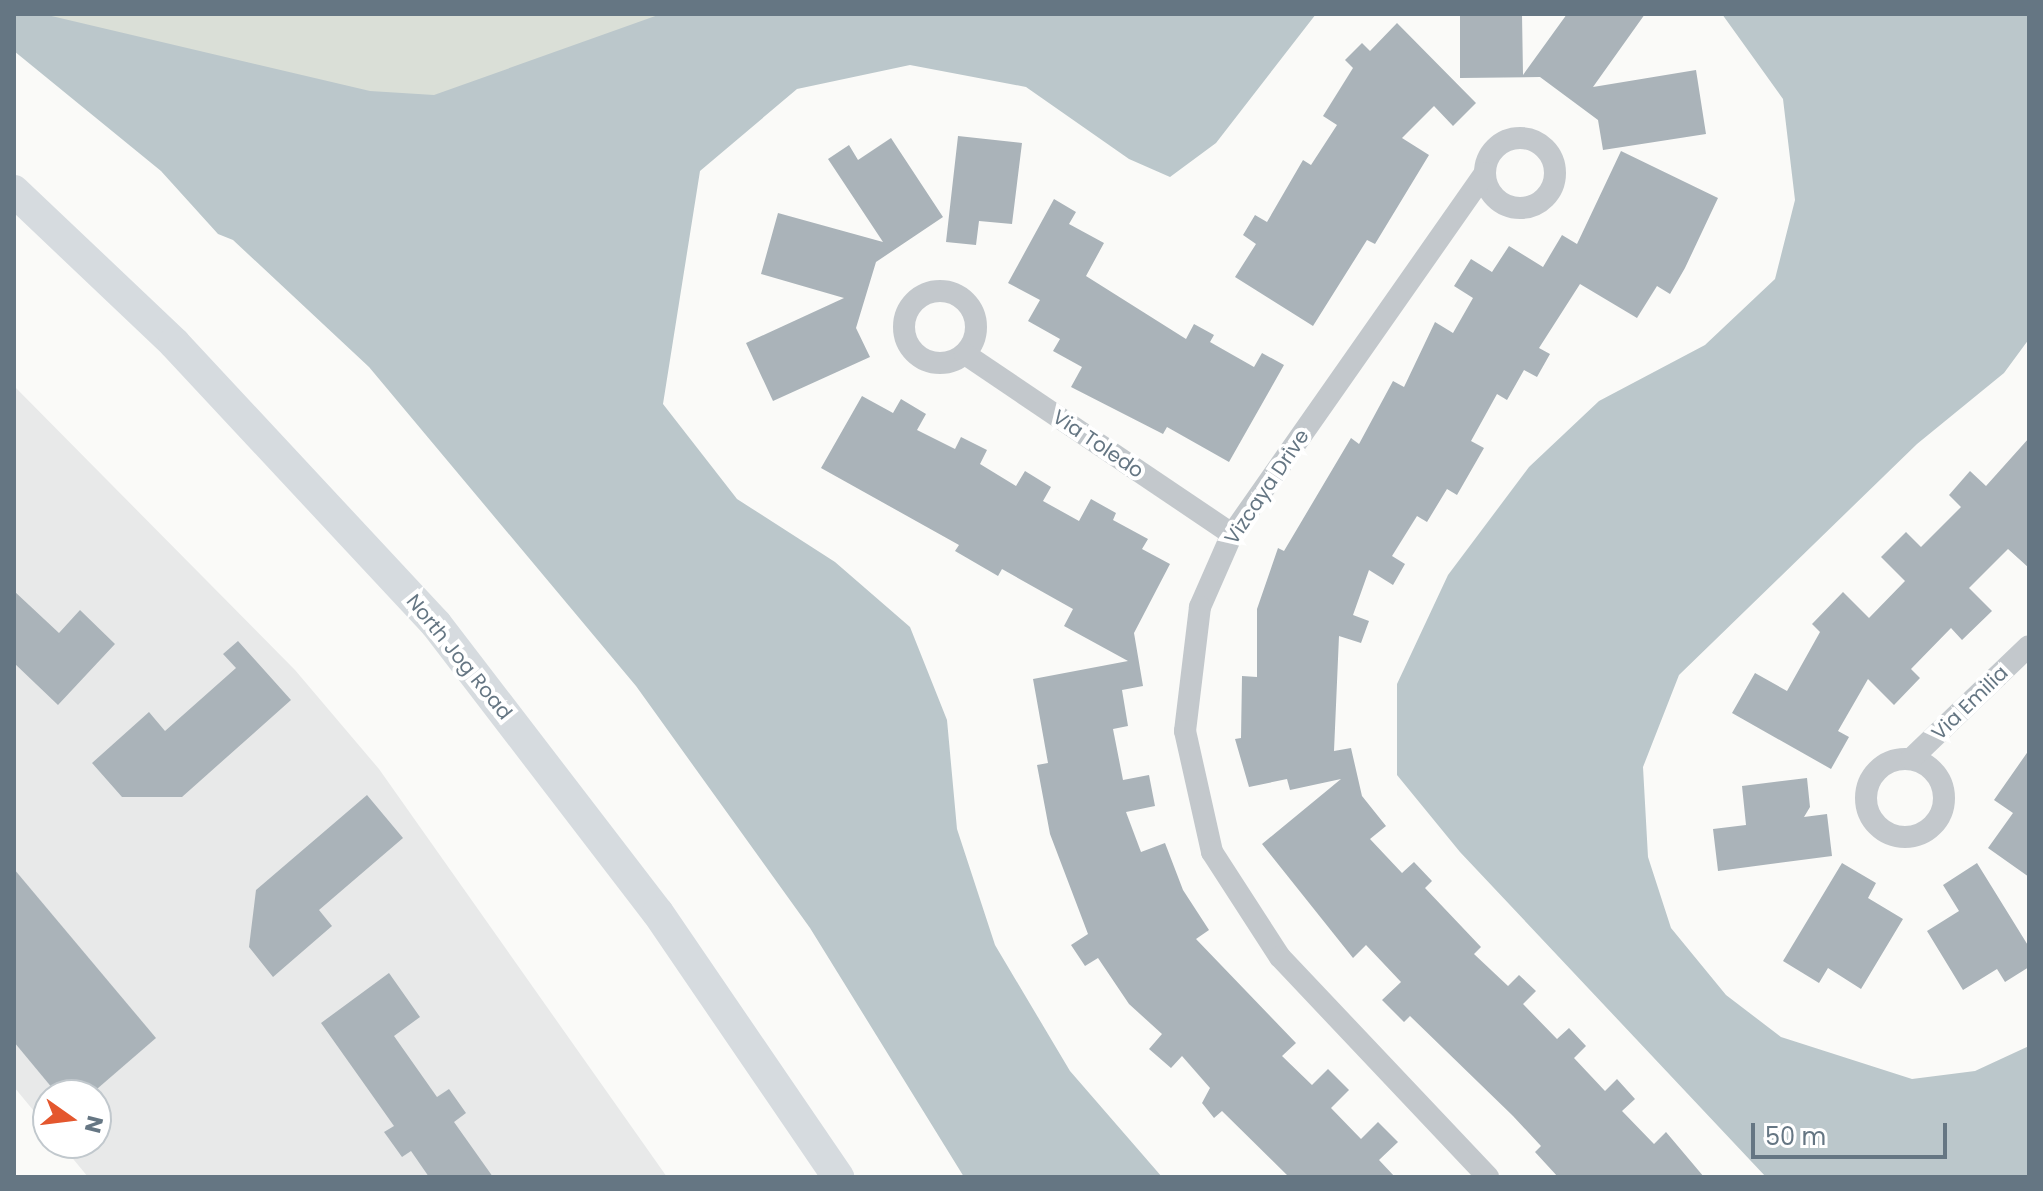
<!DOCTYPE html>
<style>
body{margin:0}
#map{position:relative;width:2043px;height:1191px;overflow:hidden;background:#fafaf8;font-family:Poppins,sans-serif}
div>[style]{position:absolute}
[style*='--x']{left:calc(var(--x)*1px);top:calc(var(--y)*1px);width:calc(var(--w)*1px);rotate:calc(var(--a)*1deg)}
.built>*{inset:0;background:#e8e9e9}
.green>*{inset:0;background:#dadfd7}
.water>*{inset:0;background:#bbc7cb}
.building>*{inset:0;background:#aab3b9}
.street>*{height:22px;margin:-11px;padding:0 11px;transform-origin:11px;border-radius:11px;background:#c3c8cc}
.street>.ring{margin:-11px;padding:0;box-sizing:content-box;background:none;border:22px solid #c3c8cc;border-radius:50%}
.secondary>*{height:32px;margin:-16px;padding:0 16px;transform-origin:16px;border-radius:16px;background:#d6dbdf}
span{translate:-50% -50%;white-space:nowrap;text-align:center;line-height:1.15;-webkit-text-stroke:8px #fff;paint-order:stroke}
.street-label{font-size:20px;color:#657683}
.frame{position:absolute;inset:0;border:16px solid #657683;pointer-events:none}
.north{position:absolute;left:32px;top:1079px;width:80px;height:80px;box-sizing:border-box;background:#fff;border:2px solid #c1c8cd;border-radius:50%;rotate:104deg;font-size:22px;font-weight:700;line-height:32px;text-align:center;color:#657683}
.north::after{content:'';display:block;margin:auto;width:28px;height:36px;background:#e4572e;clip-path:polygon(50% 0,100% 100%,50% 72%,0 100%)}
.scale{position:absolute;left:1751px;top:1123px;width:196px;height:36px;box-sizing:border-box;border:4px solid #657683;border-top:0;padding-left:10px;font-size:24px;line-height:28px;white-space:nowrap;color:#657683;-webkit-text-stroke:6px #fff;paint-order:stroke}
</style>
<div id="map">
<div class="built">
<div style="clip-path:polygon(14px 386px,295px 670px,379px 769px,667px 1177px,88px 1177px,60px 1143px,96px 1143px,96px 1095px,48px 1095px,48px 1128px,14px 1087px)"></div>
</div>
<div class="green">
<div style="clip-path:polygon(14px 14px,835px 14px,434px 138px)"></div>
</div>
<div class="water">
<div style="clip-path:polygon(14px 14px,43px 14px,370px 91px,434px 95px,661px 14px,1316px 14px,1216px 143px,1170px 177px,1129px 159px,1026px 87px,910px 65px,797px 89px,700px 171px,663px 404px,737px 499px,835px 562px,910px 627px,947px 720px,957px 829px,995px 945px,1070px 1071px,1162px 1177px,964px 1177px,810px 928px,636px 686px,369px 367px,233px 240px,218px 234px,161px 171px,14px 51px)"></div>
<div style="clip-path:polygon(1722px 14px,2029px 14px,2029px 339px,2004px 373px,1917px 444px,1679px 675px,1643px 767px,1648px 857px,1671px 928px,1726px 995px,1781px 1037px,1912px 1079px,1975px 1071px,2029px 1046px,2029px 1177px,1766px 1177px,1460px 852px,1397px 775px,1397px 684px,1448px 575px,1529px 467px,1599px 401px,1705px 345px,1775px 279px,1795px 200px,1783px 99px)"></div>
</div>
<div class="building">
<div style="clip-path:polygon(1460px 14px,1522px 14px,1523px 75px,1567px 14px,1645px 14px,1593px 87px,1696px 70px,1706px 134px,1603px 150px,1598px 120px,1540px 77px,1460px 78px)"></div>
<div style="clip-path:polygon(1397px 23px,1476px 103px,1453px 126px,1434px 106px,1402px 138px,1429px 155px,1375px 244px,1367px 240px,1313px 326px,1235px 277px,1256px 244px,1243px 235px,1255px 215px,1267px 222px,1303px 160px,1311px 165px,1337px 125px,1323px 116px,1353px 68px,1345px 60px,1362px 43px,1370px 51px)"></div>
<div style="clip-path:polygon(958px 136px,1022px 143px,1012px 224px,979px 221px,976px 245px,946px 242px)"></div>
<div style="clip-path:polygon(891px 138px,943px 217px,876px 262px,856px 328px,870px 357px,773px 401px,746px 343px,844px 298px,761px 274px,778px 213px,883px 242px,828px 159px,849px 145px,858px 160px)"></div>
<div style="clip-path:polygon(1621px 151px,1718px 198px,1685px 268px,1670px 294px,1657px 286px,1637px 318px,1580px 284px,1539px 348px,1550px 354px,1537px 377px,1524px 370px,1507px 400px,1497px 394px,1471px 441px,1484px 448px,1457px 495px,1447px 489px,1427px 522px,1417px 516px,1392px 556px,1405px 564px,1393px 585px,1369px 570px,1353px 615px,1369px 621px,1361px 643px,1339px 636px,1334px 751px,1351px 748px,1362px 796px,1386px 826px,1370px 839px,1402px 873px,1414px 862px,1432px 881px,1425px 888px,1481px 947px,1474px 954px,1508px 986px,1519px 975px,1536px 991px,1523px 1004px,1557px 1039px,1569px 1028px,1586px 1046px,1574px 1058px,1605px 1091px,1617px 1079px,1635px 1099px,1622px 1111px,1654px 1144px,1666px 1132px,1704px 1177px,1558px 1177px,1535px 1152px,1541px 1146px,1513px 1116px,1410px 1016px,1404px 1022px,1382px 1000px,1401px 982px,1366px 945px,1353px 958px,1262px 844px,1341px 779px,1290px 790px,1287px 779px,1249px 787px,1235px 739px,1241px 738px,1242px 676px,1257px 677px,1257px 609px,1278px 548px,1284px 551px,1351px 438px,1359px 444px,1393px 381px,1404px 387px,1435px 322px,1453px 333px,1473px 298px,1454px 286px,1471px 259px,1492px 272px,1509px 246px,1543px 267px,1562px 235px,1577px 244px)"></div>
<div style="clip-path:polygon(1054px 199px,1076px 212px,1069px 224px,1104px 243px,1086px 276px,1186px 339px,1194px 324px,1214px 335px,1210px 342px,1254px 367px,1262px 353px,1284px 365px,1229px 462px,1167px 427px,1163px 434px,1071px 387px,1082px 367px,1053px 351px,1060px 339px,1028px 321px,1040px 300px,1008px 283px)"></div>
<div style="clip-path:polygon(862px 396px,893px 413px,901px 399px,926px 414px,917px 430px,955px 449px,961px 437px,987px 450px,980px 464px,1016px 486px,1025px 471px,1051px 487px,1043px 501px,1079px 521px,1091px 499px,1116px 513px,1113px 520px,1148px 539px,1142px 549px,1170px 564px,1134px 633px,1143px 686px,1122px 690px,1128px 726px,1113px 729px,1123px 780px,1149px 775px,1155px 806px,1126px 812px,1141px 852px,1165px 843px,1183px 890px,1209px 930px,1196px 939px,1296px 1043px,1282px 1056px,1312px 1085px,1328px 1069px,1349px 1090px,1331px 1108px,1361px 1139px,1378px 1122px,1398px 1142px,1379px 1160px,1395px 1177px,1289px 1177px,1222px 1111px,1214px 1118px,1202px 1103px,1210px 1088px,1182px 1056px,1171px 1068px,1149px 1049px,1162px 1034px,1129px 1004px,1098px 958px,1085px 966px,1071px 945px,1088px 934px,1050px 834px,1037px 765px,1048px 763px,1033px 679px,1128px 661px,1064px 626px,1073px 609px,1002px 569px,998px 576px,955px 551px,959px 545px,821px 468px)"></div>
<div style="clip-path:polygon(2029px 438px,2029px 568px,2008px 549px,1969px 588px,1992px 611px,1962px 640px,1951px 628px,1911px 669px,1920px 678px,1894px 705px,1868px 679px,1838px 731px,1849px 737px,1831px 769px,1732px 713px,1755px 673px,1787px 691px,1820px 632px,1812px 624px,1843px 592px,1869px 618px,1905px 581px,1881px 557px,1906px 532px,1921px 547px,1961px 507px,1949px 495px,1970px 471px,1986px 486px)"></div>
<div style="clip-path:polygon(14px 591px,59px 633px,80px 610px,115px 644px,58px 705px,14px 663px)"></div>
<div style="clip-path:polygon(238px 641px,291px 700px,182px 797px,122px 797px,92px 763px,149px 712px,165px 731px,236px 668px,223px 654px)"></div>
<div style="clip-path:polygon(2029px 750px,2029px 877px,1988px 848px,2013px 813px,1994px 800px)"></div>
<div style="clip-path:polygon(1807px 778px,1810px 807px,1804px 817px,1827px 814px,1832px 856px,1718px 871px,1713px 829px,1746px 825px,1742px 786px)"></div>
<div style="clip-path:polygon(367px 795px,403px 838px,319px 910px,332px 926px,273px 977px,249px 947px,256px 890px)"></div>
<div style="clip-path:polygon(1842px 863px,1876px 883px,1868px 898px,1903px 919px,1861px 989px,1828px 968px,1819px 983px,1783px 961px)"></div>
<div style="clip-path:polygon(1977px 863px,2029px 947px,2029px 967px,2005px 982px,1997px 969px,1963px 990px,1927px 931px,1959px 911px,1943px 885px)"></div>
<div style="clip-path:polygon(14px 869px,156px 1038px,90px 1095px,58px 1095px,14px 1042px)"></div>
<div style="clip-path:polygon(389px 973px,420px 1017px,394px 1036px,437px 1097px,449px 1089px,466px 1113px,454px 1122px,493px 1177px,429px 1177px,411px 1151px,402px 1157px,384px 1132px,394px 1126px,321px 1023px)"></div>
</div>
<div class="street">
<div class="ring" style="left:1485px;top:138px;width:48px;height:48px"></div>
<div style="--x:1485;--y:173;--w:441;--a:125"></div>
<div style="--x:1232;--y:534;--w:80;--a:113.7"></div>
<div style="--x:1200;--y:607;--w:125;--a:96.9"></div>
<div style="--x:1185;--y:731;--w:124;--a:77.4"></div>
<div style="--x:1212;--y:852;--w:125;--a:57.1"></div>
<div style="--x:1280;--y:957;--w:303;--a:46.6"></div>
<div class="ring" style="left:904px;top:291px;width:50px;height:50px"></div>
<div style="--x:965;--y:354;--w:322;--a:34"></div>
<div class="ring" style="left:1866px;top:759px;width:56px;height:56px"></div>
<div style="--x:1911;--y:759;--w:163;--a:-43.8"></div>
</div>
<div class="secondary">
<div style="--x:14;--y:191;--w:221;--a:43.5"></div>
<div style="--x:174;--y:343;--w:384;--a:47"></div>
<div style="--x:436;--y:624;--w:364;--a:52.5"></div>
<div style="--x:658;--y:913;--w:320;--a:55.7"></div>
</div>
<div class="street-label">
<span style="left:1098px;top:444px;rotate:34deg">Via Toledo</span>
<span style="left:1267px;top:487px;rotate:-56deg">Vizcaya Drive</span>
<span style="left:459px;top:657px;rotate:51deg">North Jog Road</span>
<span style="left:1970px;top:703px;rotate:-44deg">Via Emilia</span>
</div>
<div class="frame"></div>
<div class="north">N</div>
<div class="scale">50 m</div>
</div>
